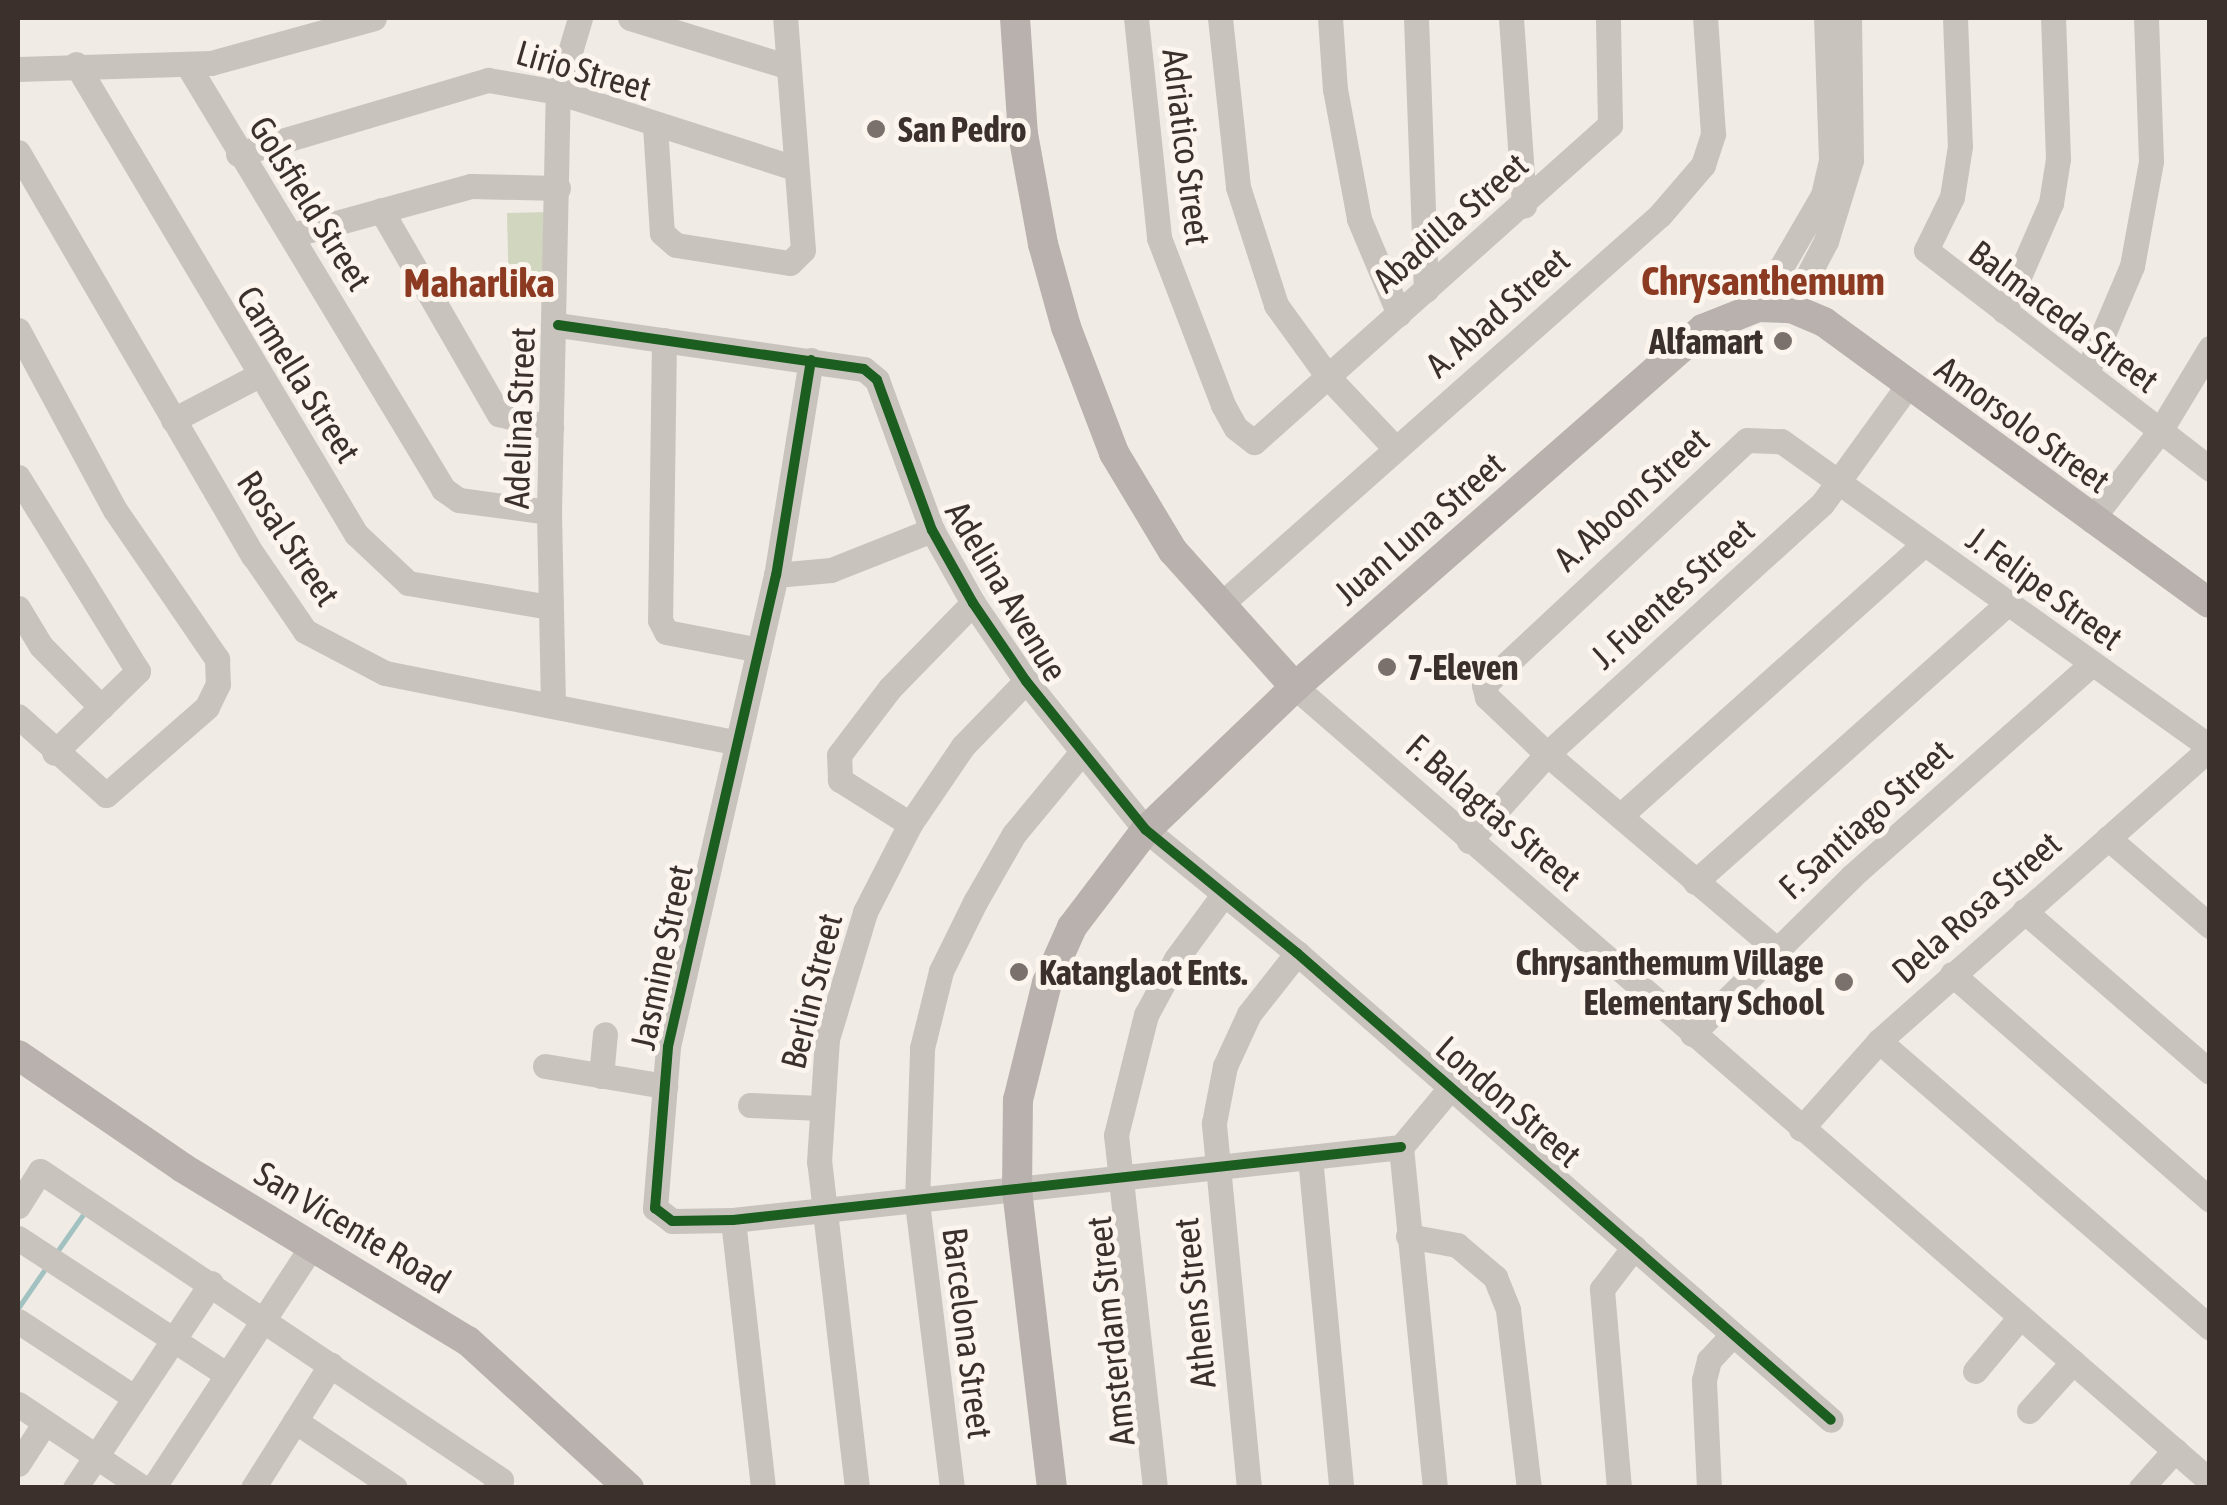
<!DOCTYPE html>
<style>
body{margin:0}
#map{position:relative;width:2227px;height:1505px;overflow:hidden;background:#f0ebe5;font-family:"Asap Condensed",sans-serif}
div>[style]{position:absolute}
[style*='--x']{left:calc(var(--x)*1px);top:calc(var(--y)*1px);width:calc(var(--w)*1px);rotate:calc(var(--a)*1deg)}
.green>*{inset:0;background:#d1d6bf}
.stream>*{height:5px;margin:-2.5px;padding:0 2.5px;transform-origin:2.5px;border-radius:2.5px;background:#a1c2c1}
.minor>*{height:25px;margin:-12.5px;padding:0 12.5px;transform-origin:12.5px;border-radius:12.5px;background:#c9c3be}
.major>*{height:30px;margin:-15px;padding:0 15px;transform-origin:15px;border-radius:15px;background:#b8b1ad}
.cycleway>*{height:10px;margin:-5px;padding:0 5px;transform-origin:5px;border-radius:5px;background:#1b5e20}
.dots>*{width:28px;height:28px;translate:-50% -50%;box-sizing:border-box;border:5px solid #fbf5ee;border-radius:50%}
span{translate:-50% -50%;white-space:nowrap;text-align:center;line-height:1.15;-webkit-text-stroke:10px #fbf5ee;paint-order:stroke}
.street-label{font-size:35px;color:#3b302b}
.poi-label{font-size:35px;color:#3b302b;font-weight:700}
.left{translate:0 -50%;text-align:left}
.right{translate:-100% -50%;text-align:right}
.quarter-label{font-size:40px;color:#8c3b22;font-weight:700}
.frame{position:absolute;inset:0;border:20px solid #3b302b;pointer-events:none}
</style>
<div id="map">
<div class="green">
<div style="clip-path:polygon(549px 212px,551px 296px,509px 297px,507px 213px)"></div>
</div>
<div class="stream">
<div style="--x:56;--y:1253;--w:49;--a:-55"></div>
<div style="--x:18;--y:1308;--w:51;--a:-55.4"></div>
</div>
<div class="minor">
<div style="--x:630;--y:18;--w:166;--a:17.1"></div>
<div style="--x:1136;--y:18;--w:221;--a:84"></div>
<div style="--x:1159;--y:238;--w:179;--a:69"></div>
<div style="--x:1223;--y:405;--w:26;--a:61"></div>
<div style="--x:1236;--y:428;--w:23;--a:38"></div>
<div style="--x:1254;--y:442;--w:477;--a:-41.7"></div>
<div style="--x:1610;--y:125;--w:107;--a:-91.1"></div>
<div style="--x:1220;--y:18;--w:170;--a:83.9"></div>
<div style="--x:1238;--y:187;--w:124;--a:72.1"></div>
<div style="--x:1276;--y:305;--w:90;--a:54"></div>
<div style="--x:1329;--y:378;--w:96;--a:46.7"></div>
<div style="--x:1330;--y:18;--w:71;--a:86"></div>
<div style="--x:1335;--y:89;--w:132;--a:79.5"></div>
<div style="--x:1359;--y:219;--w:103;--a:67.2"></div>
<div style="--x:1416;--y:18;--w:272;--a:87.9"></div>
<div style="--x:1511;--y:18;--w:188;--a:86"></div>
<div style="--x:1955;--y:18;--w:128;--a:87.8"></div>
<div style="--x:1960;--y:146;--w:52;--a:98.9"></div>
<div style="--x:1952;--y:197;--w:59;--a:116.1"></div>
<div style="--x:1926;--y:250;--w:359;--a:37.6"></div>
<div style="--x:76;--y:64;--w:547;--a:59.22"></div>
<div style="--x:356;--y:534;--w:71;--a:43.3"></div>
<div style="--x:408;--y:583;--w:144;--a:9.6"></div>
<div style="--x:187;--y:64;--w:496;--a:58.9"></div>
<div style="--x:443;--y:489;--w:19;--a:35"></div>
<div style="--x:459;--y:500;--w:91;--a:7.6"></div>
<div style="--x:18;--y:69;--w:193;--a:-1.8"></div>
<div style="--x:211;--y:63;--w:169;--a:-15.4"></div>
<div style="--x:655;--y:126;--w:107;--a:86.3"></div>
<div style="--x:662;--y:233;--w:18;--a:41"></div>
<div style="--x:676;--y:245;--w:115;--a:9"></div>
<div style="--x:790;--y:263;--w:18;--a:-45"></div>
<div style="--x:803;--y:250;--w:233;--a:-94.4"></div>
<div style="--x:18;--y:152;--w:467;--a:59.8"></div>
<div style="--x:253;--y:555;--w:92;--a:55.6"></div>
<div style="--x:305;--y:631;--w:90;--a:27.7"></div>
<div style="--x:385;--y:673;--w:357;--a:11.2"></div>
<div style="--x:238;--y:154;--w:261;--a:-16.5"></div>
<div style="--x:488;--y:80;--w:71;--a:9.7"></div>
<div style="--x:558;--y:92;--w:249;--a:17.8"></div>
<div style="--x:381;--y:210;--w:236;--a:60"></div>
<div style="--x:499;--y:414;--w:54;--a:15.1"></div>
<div style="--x:292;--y:235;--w:186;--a:-15.3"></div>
<div style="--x:471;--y:186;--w:87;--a:1.3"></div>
<div style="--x:1758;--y:307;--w:129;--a:-59.9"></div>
<div style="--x:1823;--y:195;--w:36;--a:-77"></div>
<div style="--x:1831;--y:160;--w:142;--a:-92"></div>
<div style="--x:1791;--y:308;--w:76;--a:-62.4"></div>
<div style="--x:1826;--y:241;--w:85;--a:-72.8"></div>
<div style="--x:1851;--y:160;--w:142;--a:-90.8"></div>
<div style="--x:2004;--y:311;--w:118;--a:-66.5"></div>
<div style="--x:2051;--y:203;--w:45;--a:-81"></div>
<div style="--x:2058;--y:159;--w:141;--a:-92"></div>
<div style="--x:558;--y:325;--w:309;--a:8.2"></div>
<div style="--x:864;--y:369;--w:17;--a:40"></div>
<div style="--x:877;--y:380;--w:160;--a:69.9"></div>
<div style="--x:932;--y:530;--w:84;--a:60.7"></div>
<div style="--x:973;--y:603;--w:94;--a:55.8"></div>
<div style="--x:1026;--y:681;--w:191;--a:51.2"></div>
<div style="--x:1146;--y:830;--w:195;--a:39.2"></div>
<div style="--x:1297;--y:953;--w:709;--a:41.17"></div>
<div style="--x:18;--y:330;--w:204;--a:61.7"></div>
<div style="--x:115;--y:510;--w:181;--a:55.6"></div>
<div style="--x:217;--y:659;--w:25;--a:88"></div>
<div style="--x:218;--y:684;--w:25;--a:116"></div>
<div style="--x:207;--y:707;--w:134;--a:138.9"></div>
<div style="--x:106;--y:795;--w:118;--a:-138.1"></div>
<div style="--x:664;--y:340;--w:280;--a:90.8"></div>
<div style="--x:660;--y:620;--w:13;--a:63"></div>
<div style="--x:666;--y:632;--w:90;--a:10.9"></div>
<div style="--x:811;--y:360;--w:218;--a:99.2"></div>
<div style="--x:776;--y:575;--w:484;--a:102.9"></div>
<div style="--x:668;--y:1047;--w:162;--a:94.6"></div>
<div style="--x:655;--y:1208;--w:21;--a:37"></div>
<div style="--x:672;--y:1221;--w:61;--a:-0.9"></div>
<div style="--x:733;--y:1220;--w:672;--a:-6.24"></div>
<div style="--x:2087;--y:372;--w:115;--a:-67"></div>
<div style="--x:2132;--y:266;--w:107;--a:-79.7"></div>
<div style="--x:2151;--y:161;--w:143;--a:-92"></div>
<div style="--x:173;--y:420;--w:95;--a:-27.6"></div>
<div style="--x:18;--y:477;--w:228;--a:58.3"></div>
<div style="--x:138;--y:671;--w:117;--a:135.7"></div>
<div style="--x:2091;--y:520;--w:113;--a:-52.2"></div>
<div style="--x:2160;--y:431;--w:97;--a:-58.9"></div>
<div style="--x:776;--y:575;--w:55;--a:-5.2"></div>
<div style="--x:831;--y:570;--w:109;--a:-21.6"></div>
<div style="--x:1219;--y:606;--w:589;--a:-41.56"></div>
<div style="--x:1660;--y:215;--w:66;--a:-49.3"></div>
<div style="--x:1703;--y:165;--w:33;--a:-72"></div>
<div style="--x:1713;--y:134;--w:116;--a:-93.9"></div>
<div style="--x:18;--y:608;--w:44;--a:58.8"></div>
<div style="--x:41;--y:646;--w:86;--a:45.5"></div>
<div style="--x:1295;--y:687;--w:1211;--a:40.95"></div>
<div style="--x:553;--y:704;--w:192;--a:-91.2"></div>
<div style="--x:549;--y:512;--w:420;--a:-88.8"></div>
<div style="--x:558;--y:92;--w:77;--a:-73.4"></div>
<div style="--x:1620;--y:816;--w:408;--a:-41.8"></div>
<div style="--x:910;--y:824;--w:83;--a:-147.8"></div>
<div style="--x:840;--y:780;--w:25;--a:-92"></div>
<div style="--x:839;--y:755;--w:84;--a:-52.7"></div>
<div style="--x:890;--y:688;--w:119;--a:-45.7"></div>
<div style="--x:2108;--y:838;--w:135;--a:40.8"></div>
<div style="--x:1469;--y:841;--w:117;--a:-48.1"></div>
<div style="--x:1547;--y:754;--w:372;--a:-42.3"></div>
<div style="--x:1822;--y:504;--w:147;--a:-54.1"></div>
<div style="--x:1695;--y:882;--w:418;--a:-41.7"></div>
<div style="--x:2024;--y:911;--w:246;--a:40.9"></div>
<div style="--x:1775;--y:948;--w:299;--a:-139.6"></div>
<div style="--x:1547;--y:754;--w:83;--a:-136.5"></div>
<div style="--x:1487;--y:697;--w:12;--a:-104"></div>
<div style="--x:1484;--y:685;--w:359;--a:-43"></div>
<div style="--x:1747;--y:440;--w:34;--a:2"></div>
<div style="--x:1781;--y:441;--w:527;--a:35.5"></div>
<div style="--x:1952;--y:974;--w:343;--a:41.2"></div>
<div style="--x:1692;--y:1034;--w:225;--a:-44.6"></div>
<div style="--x:1852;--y:876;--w:320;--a:-41.5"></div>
<div style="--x:1879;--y:1041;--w:438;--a:40.9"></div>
<div style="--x:545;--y:1066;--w:122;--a:9.5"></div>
<div style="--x:601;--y:1076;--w:42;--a:-84.6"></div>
<div style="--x:750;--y:1105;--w:70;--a:2.5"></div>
<div style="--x:1801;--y:1129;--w:118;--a:-48.4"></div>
<div style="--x:1879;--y:1041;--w:442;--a:-41.5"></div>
<div style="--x:1310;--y:1157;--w:332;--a:84.6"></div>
<div style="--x:18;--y:1206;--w:41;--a:-57.8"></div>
<div style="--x:40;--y:1171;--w:555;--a:33.83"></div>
<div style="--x:501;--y:1480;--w:10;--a:127"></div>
<div style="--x:733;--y:1220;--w:270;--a:83.6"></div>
<div style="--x:1408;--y:1236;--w:50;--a:10.4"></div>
<div style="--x:1457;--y:1245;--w:50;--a:40.1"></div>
<div style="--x:1495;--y:1277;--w:35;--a:68"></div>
<div style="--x:1508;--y:1310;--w:179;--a:83.3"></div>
<div style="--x:18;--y:1238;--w:249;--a:33.2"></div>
<div style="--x:18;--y:1321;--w:136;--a:33.3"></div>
<div style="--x:1975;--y:1371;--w:70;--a:-50.2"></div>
<div style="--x:18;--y:1404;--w:151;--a:33.9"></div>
<div style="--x:2029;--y:1411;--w:66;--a:-48.1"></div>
<div style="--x:295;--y:1421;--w:120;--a:33.8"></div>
<div style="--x:18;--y:1464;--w:48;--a:-57"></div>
<div style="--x:75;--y:1488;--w:246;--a:-56.4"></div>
<div style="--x:153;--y:1488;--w:290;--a:-56.7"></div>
<div style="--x:253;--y:1488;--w:146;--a:-57.8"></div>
<div style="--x:857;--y:1488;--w:328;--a:-96.6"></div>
<div style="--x:819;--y:1162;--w:123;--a:-86.3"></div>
<div style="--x:827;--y:1039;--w:133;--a:-73.3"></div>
<div style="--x:865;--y:912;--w:99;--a:-62.9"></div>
<div style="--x:910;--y:824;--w:94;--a:-55.8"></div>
<div style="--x:963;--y:746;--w:91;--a:-45.9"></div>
<div style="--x:952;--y:1488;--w:288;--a:-97"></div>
<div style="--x:917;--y:1202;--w:154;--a:-88.1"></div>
<div style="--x:922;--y:1048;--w:79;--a:-76.1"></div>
<div style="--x:941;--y:971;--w:77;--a:-63.8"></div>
<div style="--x:975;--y:902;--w:78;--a:-60.2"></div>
<div style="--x:1014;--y:834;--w:105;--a:-50.4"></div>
<div style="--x:1155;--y:1488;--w:355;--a:-96.3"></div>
<div style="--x:1116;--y:1135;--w:124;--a:-76"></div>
<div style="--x:1146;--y:1015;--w:64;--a:-61.8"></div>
<div style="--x:1176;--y:959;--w:79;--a:-53.7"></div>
<div style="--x:1249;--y:1488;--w:367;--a:-95.5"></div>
<div style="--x:1214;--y:1123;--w:58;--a:-79.1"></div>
<div style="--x:1225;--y:1066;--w:57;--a:-65.2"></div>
<div style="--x:1249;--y:1014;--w:78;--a:-51.8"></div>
<div style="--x:1435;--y:1488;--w:343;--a:-95.7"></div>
<div style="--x:1401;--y:1147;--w:78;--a:-50.2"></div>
<div style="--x:1619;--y:1488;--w:200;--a:-94.9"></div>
<div style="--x:1602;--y:1289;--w:53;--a:-52.7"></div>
<div style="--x:1709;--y:1488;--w:108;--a:-92.7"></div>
<div style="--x:1704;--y:1380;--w:21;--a:-76"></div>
<div style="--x:1709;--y:1360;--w:35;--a:-47"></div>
<div style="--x:2141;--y:1488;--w:51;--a:-48.2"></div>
</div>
<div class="major">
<div style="--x:1015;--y:18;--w:116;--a:86.1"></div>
<div style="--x:1023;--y:134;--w:112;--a:79.7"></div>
<div style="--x:1043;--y:244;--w:86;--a:74.5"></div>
<div style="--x:1066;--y:327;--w:135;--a:69.1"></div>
<div style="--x:1114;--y:453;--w:114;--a:59"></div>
<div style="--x:1173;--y:551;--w:183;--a:48.1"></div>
<div style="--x:18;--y:1055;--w:200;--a:34.4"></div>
<div style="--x:183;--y:1168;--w:333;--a:31.3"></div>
<div style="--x:468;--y:1341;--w:218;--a:42.4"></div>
<div style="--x:1052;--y:1488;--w:299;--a:-96.7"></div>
<div style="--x:1017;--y:1191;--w:91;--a:-89.4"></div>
<div style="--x:1018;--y:1100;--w:121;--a:-76.1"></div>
<div style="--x:1047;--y:983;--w:61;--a:-65.9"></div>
<div style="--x:1072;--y:927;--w:122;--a:-52.7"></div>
<div style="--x:1146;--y:830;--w:207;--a:-43.8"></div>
<div style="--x:1295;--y:687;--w:543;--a:-41.27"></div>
<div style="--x:1703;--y:329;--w:59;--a:-21.8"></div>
<div style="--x:1758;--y:307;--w:33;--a:2"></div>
<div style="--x:1791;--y:308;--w:36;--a:23"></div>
<div style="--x:1824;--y:322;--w:477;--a:36.1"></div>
</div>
<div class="cycleway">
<div style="--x:558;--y:325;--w:309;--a:8.2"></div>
<div style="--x:864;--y:369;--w:17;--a:40"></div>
<div style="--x:877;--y:380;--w:160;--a:69.9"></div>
<div style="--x:932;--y:530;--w:84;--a:60.7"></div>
<div style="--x:973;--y:603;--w:94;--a:55.8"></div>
<div style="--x:1026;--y:681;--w:191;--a:51.2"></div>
<div style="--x:1146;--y:830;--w:195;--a:39.2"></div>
<div style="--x:1297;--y:953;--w:709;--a:41.17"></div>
<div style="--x:811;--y:360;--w:218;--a:99.2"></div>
<div style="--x:776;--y:575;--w:484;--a:102.9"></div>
<div style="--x:668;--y:1047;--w:162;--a:94.6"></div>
<div style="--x:655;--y:1208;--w:21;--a:37"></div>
<div style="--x:672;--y:1221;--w:61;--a:-0.9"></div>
<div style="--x:733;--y:1220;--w:672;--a:-6.24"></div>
</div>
<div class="dots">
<div style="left:876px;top:129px;background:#7a716c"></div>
<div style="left:1783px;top:341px;background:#7a716c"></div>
<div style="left:1387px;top:667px;background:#7a716c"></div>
<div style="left:1019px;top:972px;background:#7a716c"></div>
<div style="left:1844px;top:982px;background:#7a716c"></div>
</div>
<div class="street-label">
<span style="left:584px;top:70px;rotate:16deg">Lirio Street</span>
<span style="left:1187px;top:147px;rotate:83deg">Adriatico Street</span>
<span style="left:311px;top:203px;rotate:58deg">Golsfield Street</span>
<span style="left:1450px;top:222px;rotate:-41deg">Abadilla Street</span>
<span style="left:1497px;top:312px;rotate:-41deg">A. Abad Street</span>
<span style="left:2064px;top:316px;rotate:37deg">Balmaceda Street</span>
<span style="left:299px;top:374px;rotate:58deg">Carmella Street</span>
<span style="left:519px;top:418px;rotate:-88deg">Adelina Street</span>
<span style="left:2023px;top:424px;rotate:36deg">Amorsolo Street</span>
<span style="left:1631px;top:499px;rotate:-42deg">A. Aboon Street</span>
<span style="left:1419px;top:528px;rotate:-41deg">Juan Luna Street</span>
<span style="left:289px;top:538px;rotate:56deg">Rosal Street</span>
<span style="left:2045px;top:588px;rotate:36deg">J. Felipe Street</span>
<span style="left:1007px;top:591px;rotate:59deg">Adelina Avenue</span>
<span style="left:1672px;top:593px;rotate:-42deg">J. Fuentes Street</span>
<span style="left:1494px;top:812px;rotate:41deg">F. Balagtas Street</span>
<span style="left:1865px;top:819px;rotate:-42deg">F. Santiago Street</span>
<span style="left:1976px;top:907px;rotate:-41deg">Dela Rosa Street</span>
<span style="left:661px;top:957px;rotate:-78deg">Jasmine Street</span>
<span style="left:811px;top:991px;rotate:-76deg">Berlin Street</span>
<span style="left:1509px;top:1101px;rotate:41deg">London Street</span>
<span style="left:353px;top:1227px;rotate:31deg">San Vicente Road</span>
<span style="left:1194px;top:1303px;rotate:-96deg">Athens Street</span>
<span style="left:1110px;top:1331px;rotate:-96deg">Amsterdam Street</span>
<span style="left:968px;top:1333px;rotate:83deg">Barcelona Street</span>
</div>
<div class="poi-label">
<span class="left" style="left:898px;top:129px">San Pedro</span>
<span class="right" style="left:1763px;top:341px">Alfamart</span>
<span class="left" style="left:1407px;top:667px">7-Eleven</span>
<span class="right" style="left:1824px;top:982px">Chrysanthemum Village<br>Elementary School</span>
<span class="left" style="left:1039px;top:972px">Katanglaot Ents.</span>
</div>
<div class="quarter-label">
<span style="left:1763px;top:281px">Chrysanthemum</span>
<span style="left:479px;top:283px">Maharlika</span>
</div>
<div class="frame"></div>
</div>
